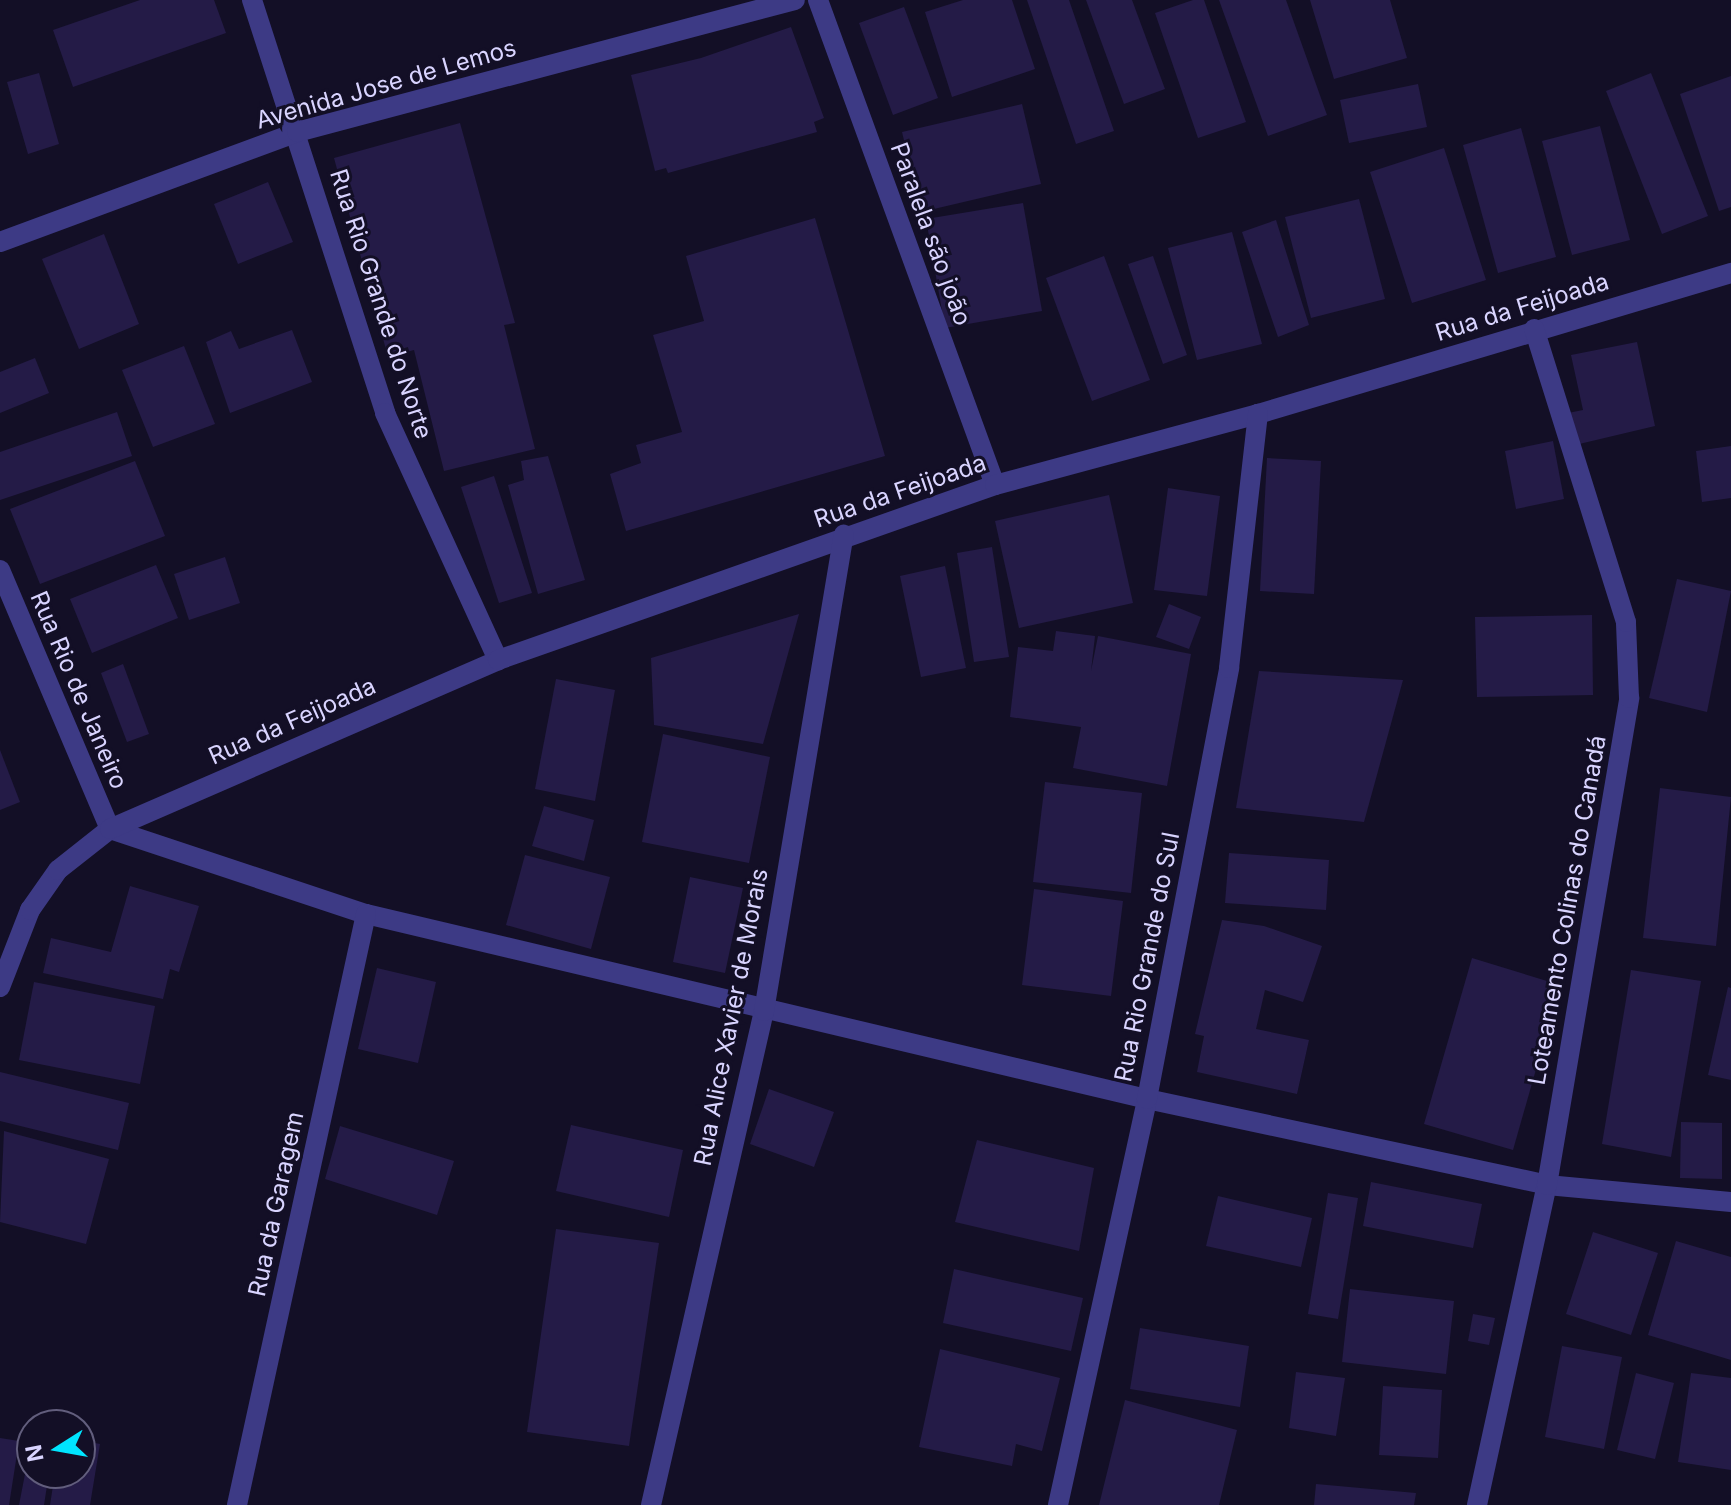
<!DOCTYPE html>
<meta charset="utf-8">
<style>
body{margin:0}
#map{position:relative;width:1731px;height:1505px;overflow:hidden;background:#130f26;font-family:Inter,sans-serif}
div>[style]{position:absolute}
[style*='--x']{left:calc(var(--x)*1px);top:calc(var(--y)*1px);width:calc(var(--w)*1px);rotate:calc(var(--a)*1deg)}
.building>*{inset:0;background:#241b47}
.minor>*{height:20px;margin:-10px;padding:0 10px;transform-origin:10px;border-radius:10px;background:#3d3a85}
span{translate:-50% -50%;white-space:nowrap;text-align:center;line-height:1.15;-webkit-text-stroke:6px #130f26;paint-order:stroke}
.street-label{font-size:24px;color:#d9d4ff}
.north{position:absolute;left:16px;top:1409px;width:80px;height:80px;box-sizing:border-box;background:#130f26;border:2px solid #625e7d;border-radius:50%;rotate:259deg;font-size:22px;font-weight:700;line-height:32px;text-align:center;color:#d9d4ff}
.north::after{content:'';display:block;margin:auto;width:28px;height:36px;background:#00e5ff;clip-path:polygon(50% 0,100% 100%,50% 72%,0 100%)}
</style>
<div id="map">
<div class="building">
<div style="clip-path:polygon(140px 0,214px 0,226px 33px,73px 87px,53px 30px)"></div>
<div style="clip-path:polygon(963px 0,1012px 0,1035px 69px,952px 97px,925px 12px)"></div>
<div style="clip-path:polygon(1027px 0,1069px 0,1114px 131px,1076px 144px)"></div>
<div style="clip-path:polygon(1086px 0,1132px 0,1165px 89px,1124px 104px)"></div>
<div style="clip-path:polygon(1193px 0,1204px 0,1246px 122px,1198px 138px,1155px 13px)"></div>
<div style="clip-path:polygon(1219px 0,1286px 0,1327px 115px,1268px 136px)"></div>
<div style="clip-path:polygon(1310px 0,1390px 0,1407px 58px,1334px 79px)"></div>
<div style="clip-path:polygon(904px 7px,938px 98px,893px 115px,859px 23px)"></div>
<div style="clip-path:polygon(791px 27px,824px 118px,814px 122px,817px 132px,668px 173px,666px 168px,655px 171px,631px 75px,701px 58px)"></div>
<div style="clip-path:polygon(39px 73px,59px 144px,28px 154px,7px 82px)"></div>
<div style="clip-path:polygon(1651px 73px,1708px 216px,1662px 234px,1606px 91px)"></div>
<div style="clip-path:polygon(1731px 76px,1731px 207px,1719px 211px,1680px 94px)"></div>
<div style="clip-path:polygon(1418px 84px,1427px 127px,1349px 143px,1340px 100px)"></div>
<div style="clip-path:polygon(1022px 104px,1041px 184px,921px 212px,902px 132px)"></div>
<div style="clip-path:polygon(460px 123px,515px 323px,504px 325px,535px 449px,444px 471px,414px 350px,388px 357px,334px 158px)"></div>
<div style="clip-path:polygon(1600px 126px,1630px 240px,1572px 255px,1542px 141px)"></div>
<div style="clip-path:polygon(1521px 128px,1556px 257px,1498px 273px,1463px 145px)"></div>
<div style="clip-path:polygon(1444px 148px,1486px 280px,1412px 303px,1370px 172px)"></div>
<div style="clip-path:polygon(268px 182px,293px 242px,238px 264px,214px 204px)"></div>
<div style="clip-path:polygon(1359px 199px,1385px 299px,1311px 318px,1285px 217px)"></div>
<div style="clip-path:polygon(1023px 203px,1042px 311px,945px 328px,926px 219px)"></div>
<div style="clip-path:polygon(815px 218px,885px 456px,626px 531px,610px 474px,641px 463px,636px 445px,682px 432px,653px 335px,704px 321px,686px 256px)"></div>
<div style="clip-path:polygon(1276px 220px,1309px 325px,1278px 337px,1242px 232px)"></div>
<div style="clip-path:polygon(1232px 232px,1262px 344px,1197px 360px,1168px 248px)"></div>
<div style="clip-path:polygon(104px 234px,139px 324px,79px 349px,42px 259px)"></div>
<div style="clip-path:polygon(1104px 256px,1150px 380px,1092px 401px,1046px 278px)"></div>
<div style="clip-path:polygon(1153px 256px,1187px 355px,1163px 364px,1128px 264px)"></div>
<div style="clip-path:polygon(292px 330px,312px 382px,230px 413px,206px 342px,231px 331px,239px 349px)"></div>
<div style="clip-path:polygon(1637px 342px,1655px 426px,1575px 445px,1568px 413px,1583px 410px,1571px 355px)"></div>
<div style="clip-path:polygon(184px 346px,215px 424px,153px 447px,122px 370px)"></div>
<div style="clip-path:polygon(35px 358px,49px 393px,0 413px,0 372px)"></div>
<div style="clip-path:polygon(117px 412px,132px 456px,0 500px,0 452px)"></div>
<div style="clip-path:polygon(1553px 441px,1564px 499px,1516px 509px,1505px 451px)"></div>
<div style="clip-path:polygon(1731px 446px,1731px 498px,1702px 502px,1696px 451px)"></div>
<div style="clip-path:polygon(548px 456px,585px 580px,538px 594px,508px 485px,524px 480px,521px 461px)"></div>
<div style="clip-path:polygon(1267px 458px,1321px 461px,1314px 594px,1260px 591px)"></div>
<div style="clip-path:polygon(135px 461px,165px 536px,40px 584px,10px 509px)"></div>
<div style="clip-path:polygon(494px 476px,532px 593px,499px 603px,461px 487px)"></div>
<div style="clip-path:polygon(1168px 488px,1220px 496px,1207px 596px,1154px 590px)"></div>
<div style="clip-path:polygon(1109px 495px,1133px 603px,1019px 628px,995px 521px)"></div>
<div style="clip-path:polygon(992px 547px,1009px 657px,974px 662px,957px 553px)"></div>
<div style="clip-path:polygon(225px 557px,240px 603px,189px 620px,174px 574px)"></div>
<div style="clip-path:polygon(156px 565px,178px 618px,92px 653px,70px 599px)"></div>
<div style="clip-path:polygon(945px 566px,966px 668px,921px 677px,900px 576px)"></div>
<div style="clip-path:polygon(1677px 579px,1731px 591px,1707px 712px,1649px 698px)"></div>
<div style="clip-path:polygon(1169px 604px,1201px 617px,1189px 649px,1156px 637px)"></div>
<div style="clip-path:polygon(799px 614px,763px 744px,654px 725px,651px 658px)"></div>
<div style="clip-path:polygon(1592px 615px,1593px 695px,1477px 697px,1475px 617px)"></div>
<div style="clip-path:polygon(1056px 631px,1095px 636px,1091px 671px,1098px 636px,1191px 654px,1167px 786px,1073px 768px,1081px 727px,1010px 717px,1018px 647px,1053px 651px)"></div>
<div style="clip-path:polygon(123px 664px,149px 734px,127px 742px,101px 673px)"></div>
<div style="clip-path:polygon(1259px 671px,1403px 680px,1364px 822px,1236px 808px)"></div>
<div style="clip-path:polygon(556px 679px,615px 690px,595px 801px,535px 789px)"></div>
<div style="clip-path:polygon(663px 734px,770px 757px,749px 863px,642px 842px)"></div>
<div style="clip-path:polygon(0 750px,20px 802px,0 810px)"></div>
<div style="clip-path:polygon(1045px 782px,1142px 793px,1131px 893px,1033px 882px)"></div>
<div style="clip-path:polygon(1660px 788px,1731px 797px,1716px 946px,1643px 938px)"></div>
<div style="clip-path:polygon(544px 806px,594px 820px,584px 861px,532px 846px)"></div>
<div style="clip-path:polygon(1229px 853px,1329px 860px,1326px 910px,1225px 903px)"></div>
<div style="clip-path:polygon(525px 855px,610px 877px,591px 949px,506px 925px)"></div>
<div style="clip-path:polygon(690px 877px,743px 888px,725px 973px,673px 962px)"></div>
<div style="clip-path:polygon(130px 886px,199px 906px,179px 972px,170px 969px,163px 999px,43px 973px,51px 938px,111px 952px)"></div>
<div style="clip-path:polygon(1034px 889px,1123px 901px,1111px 996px,1022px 985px)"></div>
<div style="clip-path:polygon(1222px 920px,1264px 926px,1322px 946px,1303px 1002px,1265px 990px,1256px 1029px,1309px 1040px,1297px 1094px,1197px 1072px,1204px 1036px,1195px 1034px)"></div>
<div style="clip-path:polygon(1472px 958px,1560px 985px,1513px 1150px,1424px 1124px)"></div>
<div style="clip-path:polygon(377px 968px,436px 982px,418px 1063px,358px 1049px)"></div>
<div style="clip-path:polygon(1631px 970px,1701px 981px,1671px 1157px,1602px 1144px)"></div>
<div style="clip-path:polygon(34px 982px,155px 1006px,140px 1084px,19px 1060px)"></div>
<div style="clip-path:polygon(1728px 987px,1731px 988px,1731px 1080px,1708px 1075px)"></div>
<div style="clip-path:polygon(0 1072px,129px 1103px,118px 1150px,0 1121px)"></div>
<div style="clip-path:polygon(769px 1089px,834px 1112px,814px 1167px,750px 1144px)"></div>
<div style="clip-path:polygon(1681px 1122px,1722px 1123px,1722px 1179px,1680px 1178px)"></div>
<div style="clip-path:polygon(571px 1125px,683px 1150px,669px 1217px,556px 1191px)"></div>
<div style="clip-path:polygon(340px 1126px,454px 1161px,437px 1215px,325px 1179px)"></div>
<div style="clip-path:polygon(4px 1131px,109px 1159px,86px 1244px,0 1222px)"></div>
<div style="clip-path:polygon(977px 1140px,1094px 1168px,1079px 1251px,955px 1222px)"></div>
<div style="clip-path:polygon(1371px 1182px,1482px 1204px,1473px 1248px,1363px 1226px)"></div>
<div style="clip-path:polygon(1328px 1193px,1358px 1198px,1338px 1319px,1308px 1314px)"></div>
<div style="clip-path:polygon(1218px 1196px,1312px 1218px,1301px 1267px,1206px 1246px)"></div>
<div style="clip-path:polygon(556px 1229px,659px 1243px,629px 1446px,527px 1432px)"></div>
<div style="clip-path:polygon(1593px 1232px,1658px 1253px,1631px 1335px,1566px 1314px)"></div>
<div style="clip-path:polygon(1676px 1241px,1731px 1257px,1731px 1360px,1648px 1335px)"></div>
<div style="clip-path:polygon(954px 1269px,1083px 1298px,1071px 1351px,943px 1323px)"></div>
<div style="clip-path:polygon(1350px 1289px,1454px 1301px,1446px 1374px,1342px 1362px)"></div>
<div style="clip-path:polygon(1473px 1314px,1495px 1318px,1489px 1345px,1468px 1341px)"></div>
<div style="clip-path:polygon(1140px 1328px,1249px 1346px,1240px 1407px,1130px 1389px)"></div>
<div style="clip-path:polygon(1562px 1346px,1622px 1357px,1604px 1449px,1545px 1437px)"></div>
<div style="clip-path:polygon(940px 1349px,1060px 1378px,1042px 1451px,1016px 1444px,1012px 1466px,919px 1447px)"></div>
<div style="clip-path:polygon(1296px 1372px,1345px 1378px,1336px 1436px,1289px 1428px)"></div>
<div style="clip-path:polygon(1636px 1373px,1674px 1383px,1655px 1459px,1617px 1450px)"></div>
<div style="clip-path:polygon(1691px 1373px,1731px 1378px,1731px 1470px,1678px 1462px)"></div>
<div style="clip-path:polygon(1383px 1386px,1442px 1390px,1438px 1458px,1379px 1455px)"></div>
<div style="clip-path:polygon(1125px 1400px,1237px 1430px,1219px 1505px,1099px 1505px)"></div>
<div style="clip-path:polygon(0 1438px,19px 1441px,9px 1505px,0 1505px)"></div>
<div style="clip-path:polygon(32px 1438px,32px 1473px,49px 1473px,44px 1505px,19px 1505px)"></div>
<div style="clip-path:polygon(80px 1440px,100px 1444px,90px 1505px,50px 1505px,55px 1473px,80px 1473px)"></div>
<div style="clip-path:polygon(1316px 1484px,1416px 1493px,1414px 1505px,1314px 1505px)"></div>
</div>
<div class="minor">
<div style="--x:252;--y:0;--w:434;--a:72.1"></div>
<div style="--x:385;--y:413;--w:272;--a:65.4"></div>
<div style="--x:818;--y:0;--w:516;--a:69.95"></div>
<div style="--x:0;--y:242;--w:317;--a:-20.3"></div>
<div style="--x:297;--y:132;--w:515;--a:-14.85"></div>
<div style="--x:0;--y:570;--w:281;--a:67"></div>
<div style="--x:110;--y:829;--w:270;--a:18.4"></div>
<div style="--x:366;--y:914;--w:803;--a:13.33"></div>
<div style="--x:1147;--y:1099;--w:409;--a:12.1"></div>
<div style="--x:1547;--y:1185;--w:185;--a:5.3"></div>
<div style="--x:0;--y:987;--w:83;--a:-68.7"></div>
<div style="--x:30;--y:910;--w:49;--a:-55"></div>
<div style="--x:58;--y:870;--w:66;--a:-38.3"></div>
<div style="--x:110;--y:829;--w:423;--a:-23.5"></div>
<div style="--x:498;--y:660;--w:527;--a:-19.4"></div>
<div style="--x:995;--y:485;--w:272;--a:-15.1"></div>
<div style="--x:1258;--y:414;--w:494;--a:-16.6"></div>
<div style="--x:237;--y:1505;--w:605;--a:-77.69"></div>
<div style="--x:651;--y:1505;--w:507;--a:-77.12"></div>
<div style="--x:764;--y:1011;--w:483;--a:-80.5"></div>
<div style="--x:1058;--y:1505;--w:416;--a:-77.6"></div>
<div style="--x:1147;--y:1099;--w:439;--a:-79.2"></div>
<div style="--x:1229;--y:668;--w:256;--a:-83.5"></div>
<div style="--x:1477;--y:1505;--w:328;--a:-77.7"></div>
<div style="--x:1547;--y:1185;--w:494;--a:-80.4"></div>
<div style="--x:1629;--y:698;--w:76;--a:-92.3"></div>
<div style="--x:1626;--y:622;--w:307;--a:-107.4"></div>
</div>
<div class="street-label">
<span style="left:386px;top:84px;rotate:-16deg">Avenida Jose de Lemos</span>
<span style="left:931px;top:234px;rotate:70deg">Paralela são joão</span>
<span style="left:381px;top:304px;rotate:72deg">Rua Rio Grande do Norte</span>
<span style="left:1522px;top:307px;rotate:-17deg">Rua da Feijoada</span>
<span style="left:900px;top:491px;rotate:-19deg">Rua da Feijoada</span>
<span style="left:79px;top:690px;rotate:67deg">Rua Rio de Janeiro</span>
<span style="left:292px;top:721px;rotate:-24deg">Rua da Feijoada</span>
<span style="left:1567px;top:910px;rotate:-80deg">Loteamento Colinas do Canadá</span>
<span style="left:1147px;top:957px;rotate:-79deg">Rua Rio Grande do Sul</span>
<span style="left:731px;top:1017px;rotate:-79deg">Rua Alice Xavier de Morais</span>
<span style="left:276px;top:1204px;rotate:-78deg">Rua da Garagem</span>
</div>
<div class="north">N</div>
</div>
